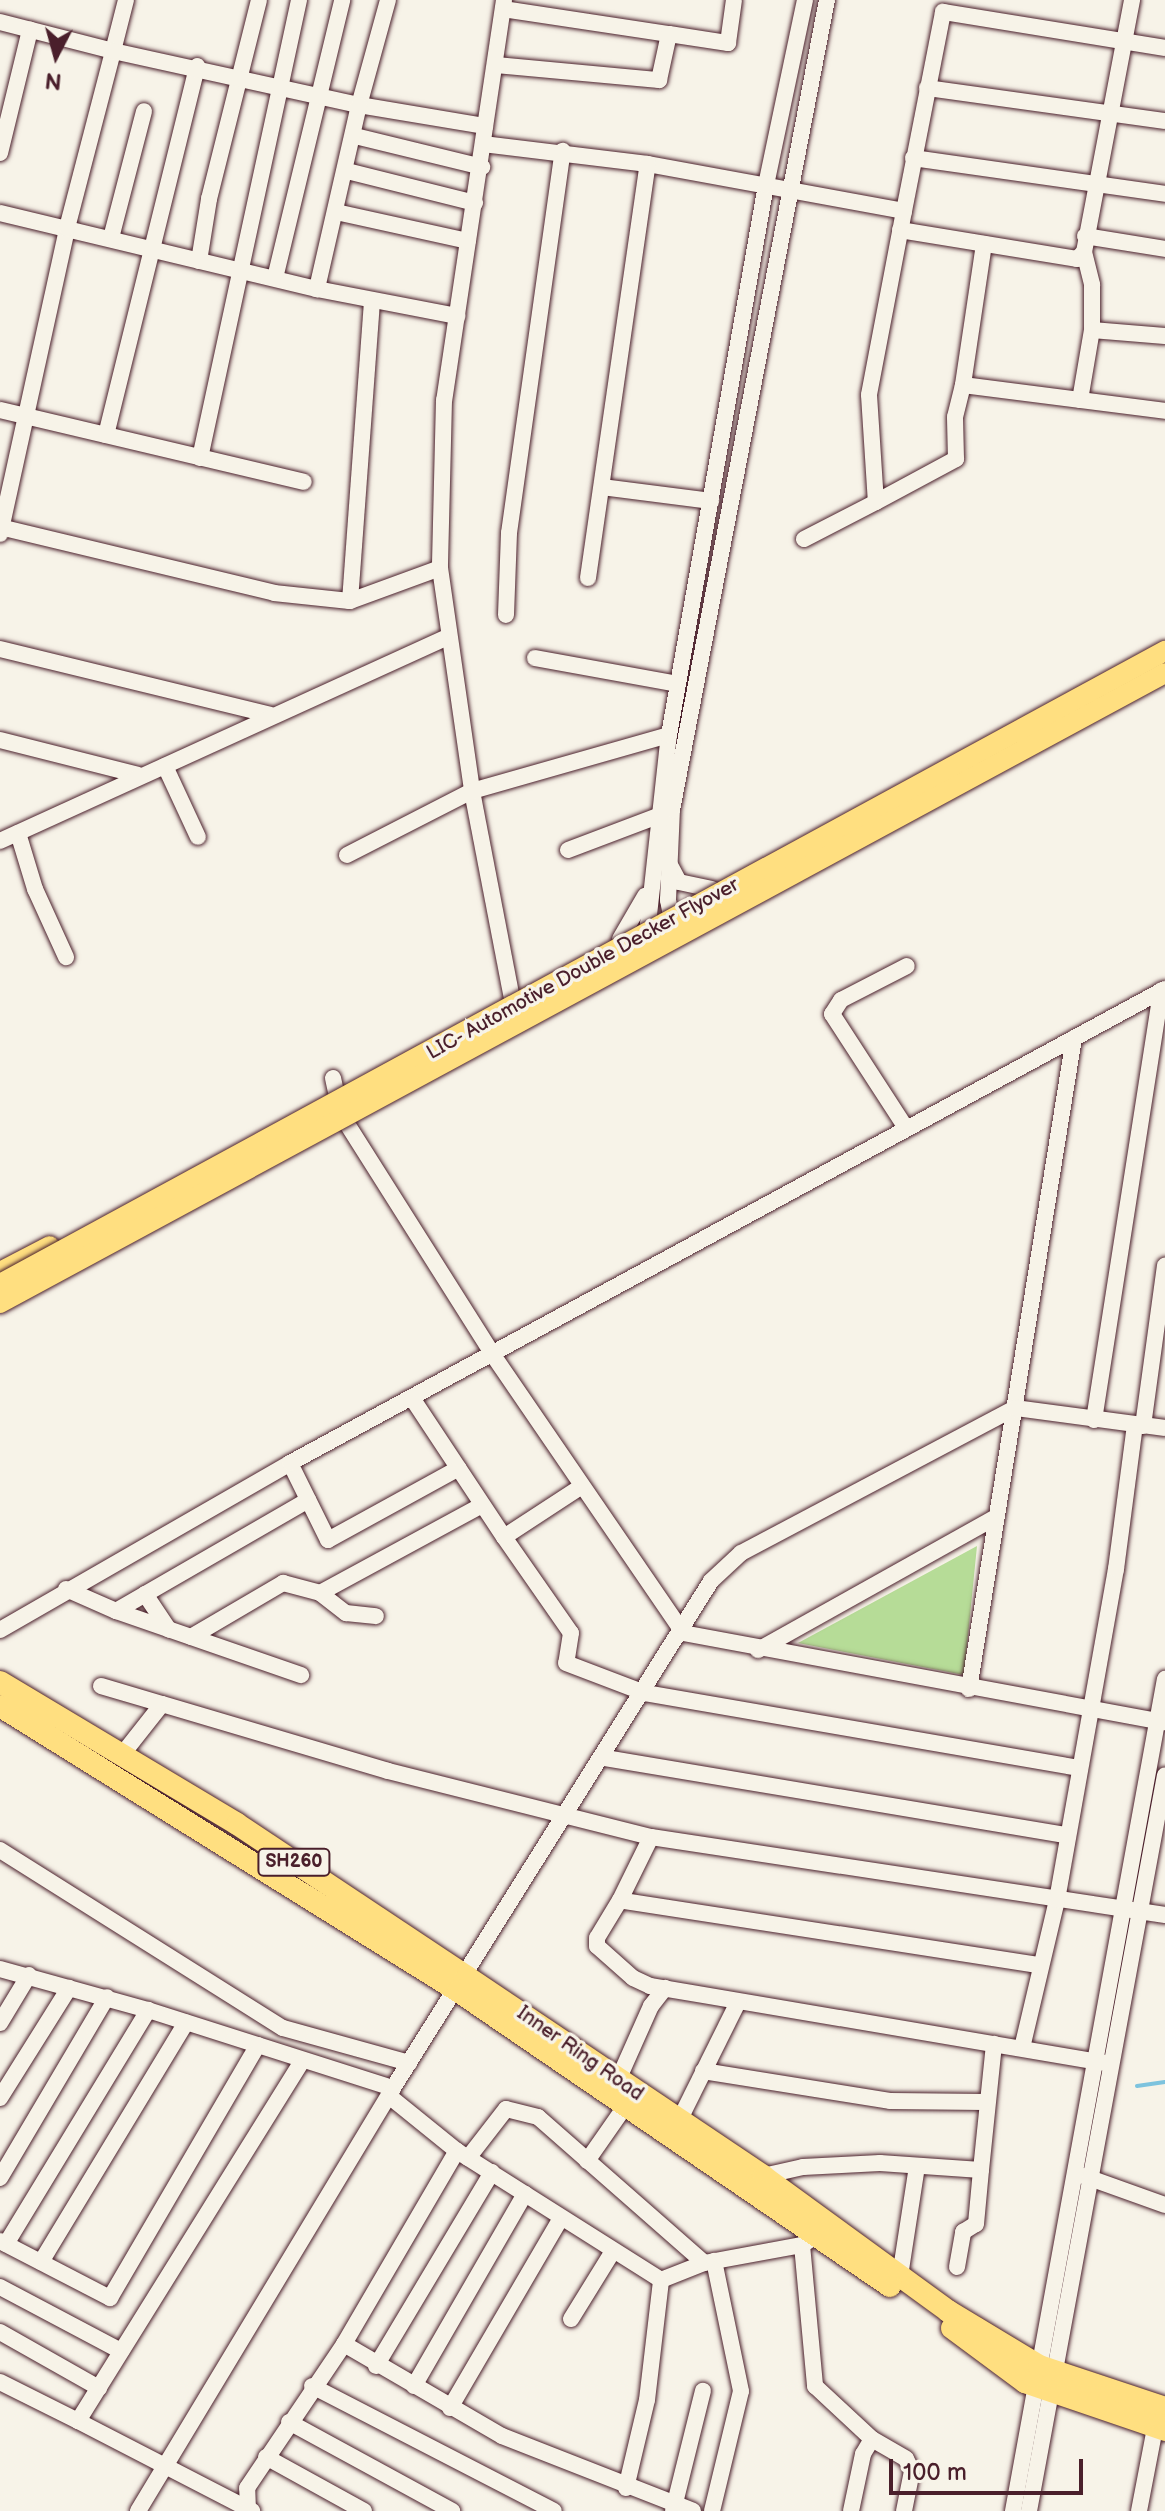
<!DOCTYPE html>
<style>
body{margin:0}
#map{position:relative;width:1165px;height:2511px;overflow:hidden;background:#f7f3e8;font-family:"Balsamiq Sans",sans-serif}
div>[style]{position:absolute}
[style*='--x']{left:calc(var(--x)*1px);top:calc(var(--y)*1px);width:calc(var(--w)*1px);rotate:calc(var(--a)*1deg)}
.green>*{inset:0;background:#b6dc97}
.stream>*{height:4px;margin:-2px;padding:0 2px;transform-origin:2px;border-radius:2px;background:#7dc3de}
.roads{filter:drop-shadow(0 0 2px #4a1f2b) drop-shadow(0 0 2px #4a1f2b)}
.minor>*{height:16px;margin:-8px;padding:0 8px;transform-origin:8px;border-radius:8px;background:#f7f3e8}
.major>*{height:20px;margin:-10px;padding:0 10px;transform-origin:10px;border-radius:10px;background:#ffdf80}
.highway>*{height:22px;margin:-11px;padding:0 11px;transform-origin:11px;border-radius:11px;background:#ffdf80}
.rail>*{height:7px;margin-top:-3.5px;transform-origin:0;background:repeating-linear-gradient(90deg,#f7f3e8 0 12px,#4a1f2b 0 24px);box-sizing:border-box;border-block:2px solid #4a1f2b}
.bridges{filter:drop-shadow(0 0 2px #4a1f2b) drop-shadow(0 0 2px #4a1f2b)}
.major-bridge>*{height:20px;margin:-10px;padding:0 10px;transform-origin:10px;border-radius:10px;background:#ffdf80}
span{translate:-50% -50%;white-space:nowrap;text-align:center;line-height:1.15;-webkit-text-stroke:7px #f7f3e8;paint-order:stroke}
.shield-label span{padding:2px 6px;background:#f7f3e8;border:2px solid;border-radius:6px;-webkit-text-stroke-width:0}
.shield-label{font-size:18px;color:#4a1f2b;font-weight:700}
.street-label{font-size:20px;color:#4a1f2b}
.north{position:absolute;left:16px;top:16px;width:80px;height:80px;-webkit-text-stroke:6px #f7f3e8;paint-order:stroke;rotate:186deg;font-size:22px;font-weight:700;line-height:32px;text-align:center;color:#4a1f2b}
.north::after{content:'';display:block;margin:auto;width:28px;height:36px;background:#4a1f2b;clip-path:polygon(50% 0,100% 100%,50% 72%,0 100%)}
.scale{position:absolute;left:889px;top:2459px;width:194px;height:36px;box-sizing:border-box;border:4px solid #4a1f2b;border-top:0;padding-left:10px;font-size:24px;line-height:28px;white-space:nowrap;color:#4a1f2b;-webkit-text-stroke:6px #f7f3e8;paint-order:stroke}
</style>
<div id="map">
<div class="green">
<div style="clip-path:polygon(977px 1546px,964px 1675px,798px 1643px)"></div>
</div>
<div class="stream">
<div style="--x:1137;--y:2086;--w:28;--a:-8"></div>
</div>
<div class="roads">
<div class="minor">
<div style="--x:388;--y:0;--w:109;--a:105.4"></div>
<div style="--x:359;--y:105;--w:128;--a:9.5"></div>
<div style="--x:504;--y:0;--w:404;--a:98.5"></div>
<div style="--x:444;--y:400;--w:168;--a:91.4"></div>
<div style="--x:440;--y:568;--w:225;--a:81.8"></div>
<div style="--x:472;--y:791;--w:228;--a:79.1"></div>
<div style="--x:503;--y:9;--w:168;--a:8.6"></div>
<div style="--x:0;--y:22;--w:117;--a:14.4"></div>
<div style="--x:113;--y:51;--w:53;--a:-75.7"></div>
<div style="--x:496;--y:65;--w:164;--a:5.3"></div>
<div style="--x:659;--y:80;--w:47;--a:-77.7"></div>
<div style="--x:669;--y:34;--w:60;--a:8.7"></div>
<div style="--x:728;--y:43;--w:43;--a:-82.1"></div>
<div style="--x:927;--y:88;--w:240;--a:7.9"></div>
<div style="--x:355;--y:136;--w:131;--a:13.7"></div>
<div style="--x:483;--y:144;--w:166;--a:6.9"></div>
<div style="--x:648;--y:164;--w:260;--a:10.4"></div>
<div style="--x:904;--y:211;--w:187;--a:100.8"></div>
<div style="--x:869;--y:395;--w:107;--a:86.3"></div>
<div style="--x:876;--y:502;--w:81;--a:152.8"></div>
<div style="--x:0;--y:153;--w:127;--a:-76.3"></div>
<div style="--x:913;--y:158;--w:255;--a:8.1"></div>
<div style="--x:347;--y:171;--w:132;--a:14"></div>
<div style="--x:904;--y:211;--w:203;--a:-78.9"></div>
<div style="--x:943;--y:12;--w:225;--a:9.2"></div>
<div style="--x:336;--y:212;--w:135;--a:12.4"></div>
<div style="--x:0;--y:213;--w:326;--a:13.5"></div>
<div style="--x:317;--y:289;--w:143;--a:10.9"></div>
<div style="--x:900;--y:230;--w:179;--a:9.3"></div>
<div style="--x:1077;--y:259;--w:10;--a:-45"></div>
<div style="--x:1084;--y:252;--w:257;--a:-79.2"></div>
<div style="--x:1085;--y:236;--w:81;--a:9.2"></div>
<div style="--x:111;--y:238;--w:131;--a:-75.4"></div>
<div style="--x:984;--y:244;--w:143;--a:98.5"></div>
<div style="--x:963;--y:385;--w:204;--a:7.3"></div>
<div style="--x:1084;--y:252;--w:34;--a:76"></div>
<div style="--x:1092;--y:285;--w:45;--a:90"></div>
<div style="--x:1092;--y:330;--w:73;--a:4.7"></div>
<div style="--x:199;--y:261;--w:63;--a:-80.8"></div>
<div style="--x:209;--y:199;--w:205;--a:-75.9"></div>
<div style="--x:275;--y:278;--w:286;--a:-76.4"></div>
<div style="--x:1080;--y:400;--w:71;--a:-80.3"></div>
<div style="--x:0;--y:410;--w:312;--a:13.3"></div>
<div style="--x:106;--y:435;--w:380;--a:-76.1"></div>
<div style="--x:200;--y:458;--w:469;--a:-77.8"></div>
<div style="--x:602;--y:487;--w:110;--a:7.3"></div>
<div style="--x:876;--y:502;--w:91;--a:-28.3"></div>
<div style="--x:956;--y:459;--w:42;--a:-91.4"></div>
<div style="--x:955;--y:417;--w:33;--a:-76"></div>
<div style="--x:0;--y:527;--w:282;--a:13.5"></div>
<div style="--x:274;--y:593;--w:76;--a:6"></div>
<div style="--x:350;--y:601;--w:96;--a:-20.1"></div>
<div style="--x:0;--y:534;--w:313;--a:-77.6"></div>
<div style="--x:67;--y:228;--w:183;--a:-75.4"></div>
<div style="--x:113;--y:51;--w:252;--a:12.4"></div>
<div style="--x:359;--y:105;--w:189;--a:102.9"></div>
<div style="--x:588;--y:578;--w:418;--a:-81.8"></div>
<div style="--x:350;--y:601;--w:301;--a:-85.8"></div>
<div style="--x:506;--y:615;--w:82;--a:-87.9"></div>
<div style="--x:509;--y:533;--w:386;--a:-82"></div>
<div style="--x:0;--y:649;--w:278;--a:13.7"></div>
<div style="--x:535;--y:658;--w:145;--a:10.3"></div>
<div style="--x:0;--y:740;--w:142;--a:14.2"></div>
<div style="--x:165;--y:766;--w:78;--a:65.1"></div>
<div style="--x:18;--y:833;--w:59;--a:73.1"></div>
<div style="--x:35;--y:889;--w:75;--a:65.5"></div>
<div style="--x:0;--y:841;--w:492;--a:-24.5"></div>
<div style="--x:568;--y:850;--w:96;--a:-20.7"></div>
<div style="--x:347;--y:855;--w:140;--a:-27.1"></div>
<div style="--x:472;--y:791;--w:205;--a:-15.9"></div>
<div style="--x:670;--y:865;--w:19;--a:62"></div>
<div style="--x:679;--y:882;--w:34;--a:12"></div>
<div style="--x:674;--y:931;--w:32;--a:-101"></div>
<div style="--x:668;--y:900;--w:90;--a:-87.5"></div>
<div style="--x:672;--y:810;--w:825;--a:-79.17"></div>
<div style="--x:654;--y:938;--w:15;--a:-113"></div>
<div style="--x:648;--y:924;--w:190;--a:-83.7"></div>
<div style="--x:669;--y:735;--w:558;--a:-80"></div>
<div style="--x:766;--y:185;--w:189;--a:-78.1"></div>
<div style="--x:620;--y:939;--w:50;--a:-59.8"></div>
<div style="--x:333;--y:1078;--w:14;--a:78"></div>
<div style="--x:337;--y:1108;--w:292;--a:57.7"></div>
<div style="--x:493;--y:1355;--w:337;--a:55.6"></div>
<div style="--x:683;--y:1633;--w:490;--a:10.5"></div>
<div style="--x:906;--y:1128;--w:136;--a:-123"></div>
<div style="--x:832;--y:1014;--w:17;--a:-57"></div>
<div style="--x:841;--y:1000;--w:74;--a:-27.3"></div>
<div style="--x:412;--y:1398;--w:167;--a:56.5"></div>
<div style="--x:504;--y:1537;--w:93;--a:-33.2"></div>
<div style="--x:1094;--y:1420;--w:435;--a:-81.1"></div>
<div style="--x:1143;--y:1426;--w:162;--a:-82.2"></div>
<div style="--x:290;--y:1463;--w:86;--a:63.7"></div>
<div style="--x:328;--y:1540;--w:149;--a:-28.8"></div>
<div style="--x:504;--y:1537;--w:117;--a:55.1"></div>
<div style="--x:571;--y:1633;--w:30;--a:99"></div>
<div style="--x:566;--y:1663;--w:85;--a:20.8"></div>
<div style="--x:645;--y:1693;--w:440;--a:9.8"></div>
<div style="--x:66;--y:1589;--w:55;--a:23.7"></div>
<div style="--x:116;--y:1611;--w:196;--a:19.1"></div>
<div style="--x:320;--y:1593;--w:184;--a:-28.5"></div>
<div style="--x:145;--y:1594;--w:43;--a:56.3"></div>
<div style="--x:116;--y:1611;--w:222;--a:-30"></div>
<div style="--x:0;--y:1630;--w:335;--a:-29.9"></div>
<div style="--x:290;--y:1463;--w:995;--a:-28.45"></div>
<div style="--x:191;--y:1637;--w:107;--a:-30.4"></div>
<div style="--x:283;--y:1583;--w:38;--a:15"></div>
<div style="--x:320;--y:1593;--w:33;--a:38"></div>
<div style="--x:346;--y:1613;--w:30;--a:6"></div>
<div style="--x:758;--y:1650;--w:273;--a:-29.2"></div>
<div style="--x:101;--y:1686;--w:64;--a:16.4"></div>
<div style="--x:969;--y:1689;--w:659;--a:-80.84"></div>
<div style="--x:121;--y:1756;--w:66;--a:-51.7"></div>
<div style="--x:162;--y:1704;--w:236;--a:16.5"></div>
<div style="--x:388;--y:1771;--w:271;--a:14.1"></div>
<div style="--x:651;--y:1837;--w:520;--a:8.63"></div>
<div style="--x:605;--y:1758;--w:468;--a:9.5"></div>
<div style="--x:0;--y:1850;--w:334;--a:32.2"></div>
<div style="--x:283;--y:2028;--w:131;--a:15.5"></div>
<div style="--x:620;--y:1900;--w:70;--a:-63.8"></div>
<div style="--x:1038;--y:1965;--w:423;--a:-171.2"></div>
<div style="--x:620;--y:1900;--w:44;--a:121.2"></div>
<div style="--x:597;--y:1938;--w:8;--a:90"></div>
<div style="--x:597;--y:1946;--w:48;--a:41.6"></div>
<div style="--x:633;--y:1978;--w:19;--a:25"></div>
<div style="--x:650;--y:1986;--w:466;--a:9.6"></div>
<div style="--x:0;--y:1969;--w:154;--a:15.5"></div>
<div style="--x:148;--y:2010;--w:257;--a:17.7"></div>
<div style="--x:0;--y:2023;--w:56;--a:-58.9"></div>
<div style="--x:1022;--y:2048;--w:152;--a:-76.7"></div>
<div style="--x:1057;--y:1900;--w:336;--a:-79.9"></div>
<div style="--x:1116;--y:1569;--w:145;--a:-82.5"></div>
<div style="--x:703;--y:2071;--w:189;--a:9.1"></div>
<div style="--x:890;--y:2101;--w:95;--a:0.6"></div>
<div style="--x:618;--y:2080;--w:81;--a:-66"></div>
<div style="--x:651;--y:2006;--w:23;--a:-52"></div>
<div style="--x:389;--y:2096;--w:87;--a:39"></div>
<div style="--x:457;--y:2151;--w:241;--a:32.3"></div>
<div style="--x:661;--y:2280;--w:46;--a:-21.6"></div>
<div style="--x:704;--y:2263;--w:100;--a:-10.4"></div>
<div style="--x:802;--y:2245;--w:17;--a:-33"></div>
<div style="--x:0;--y:2098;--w:130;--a:-57.9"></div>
<div style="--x:678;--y:2123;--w:135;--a:-63.6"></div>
<div style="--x:468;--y:2158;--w:62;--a:-52.2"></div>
<div style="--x:506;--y:2109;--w:33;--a:14"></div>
<div style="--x:538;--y:2117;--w:221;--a:41.3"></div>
<div style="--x:587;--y:2161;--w:68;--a:-55.1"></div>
<div style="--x:763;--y:2176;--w:41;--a:-12.7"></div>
<div style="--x:803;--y:2167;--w:77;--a:-3"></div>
<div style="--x:880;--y:2163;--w:101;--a:4"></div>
<div style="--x:981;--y:2170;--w:127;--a:-84.1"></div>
<div style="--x:1084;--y:2176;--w:86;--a:19.7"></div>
<div style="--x:0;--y:2178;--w:210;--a:-59.4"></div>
<div style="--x:0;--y:2241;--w:124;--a:27.4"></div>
<div style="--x:110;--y:2298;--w:293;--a:-59.7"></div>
<div style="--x:6;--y:2244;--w:274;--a:-58.7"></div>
<div style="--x:802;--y:2245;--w:142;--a:84.7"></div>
<div style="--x:815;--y:2386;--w:78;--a:42.9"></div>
<div style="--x:872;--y:2439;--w:39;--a:30"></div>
<div style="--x:906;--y:2459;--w:13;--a:63"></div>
<div style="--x:912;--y:2471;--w:41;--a:101.3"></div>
<div style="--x:41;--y:2262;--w:280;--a:-58.8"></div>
<div style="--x:957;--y:2267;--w:36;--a:-80"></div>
<div style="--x:963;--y:2232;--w:15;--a:-32"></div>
<div style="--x:976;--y:2224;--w:54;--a:-84.7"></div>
<div style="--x:900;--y:2276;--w:111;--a:-81.2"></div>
<div style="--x:0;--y:2287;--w:137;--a:27.9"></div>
<div style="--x:571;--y:2319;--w:80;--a:-58.3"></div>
<div style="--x:0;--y:2332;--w:114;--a:29.5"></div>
<div style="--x:344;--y:2344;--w:183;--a:30.2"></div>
<div style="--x:502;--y:2436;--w:205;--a:21.4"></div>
<div style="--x:376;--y:2366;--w:226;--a:-59.1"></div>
<div style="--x:0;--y:2382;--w:87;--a:26.6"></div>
<div style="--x:78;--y:2421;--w:425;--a:-58.1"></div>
<div style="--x:312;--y:2386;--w:272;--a:27.3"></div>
<div style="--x:414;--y:2386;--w:222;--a:-60"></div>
<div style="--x:450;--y:2408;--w:220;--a:-59.7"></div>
<div style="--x:78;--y:2421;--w:196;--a:27.3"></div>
<div style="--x:289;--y:2422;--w:186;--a:28.6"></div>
<div style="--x:266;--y:2457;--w:112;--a:28.9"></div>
<div style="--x:626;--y:2488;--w:90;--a:-76.6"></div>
<div style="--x:647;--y:2400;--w:121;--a:-83.3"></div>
<div style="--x:138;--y:2511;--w:494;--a:-58.9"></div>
<div style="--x:393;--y:2088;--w:598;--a:-57.9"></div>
<div style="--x:711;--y:1581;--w:41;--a:-43"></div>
<div style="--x:741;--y:1553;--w:310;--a:-27.9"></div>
<div style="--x:1015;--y:1408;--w:151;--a:7.6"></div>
<div style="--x:248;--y:2511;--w:23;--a:-92"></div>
<div style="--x:247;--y:2488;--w:174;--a:-56"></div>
<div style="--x:344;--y:2344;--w:224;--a:-59.7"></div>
<div style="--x:673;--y:2511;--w:124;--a:-76"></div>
<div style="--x:712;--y:2511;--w:123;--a:-76.4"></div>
<div style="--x:741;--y:2391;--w:133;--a:-101.7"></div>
<div style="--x:851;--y:2511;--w:58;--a:-78.1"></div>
<div style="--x:863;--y:2454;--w:17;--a:-59"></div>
<div style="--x:1013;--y:2511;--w:846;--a:-79.65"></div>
<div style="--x:1029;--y:2511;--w:748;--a:-79.53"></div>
<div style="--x:1139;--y:2511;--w:85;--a:-79.1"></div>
</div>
<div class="major">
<div style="--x:0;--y:1272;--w:56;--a:-27.5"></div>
</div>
<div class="highway">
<div style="--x:0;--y:1682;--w:276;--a:30.9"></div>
<div style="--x:237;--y:1824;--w:276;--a:33.6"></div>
<div style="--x:467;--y:1977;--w:357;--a:33.9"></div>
<div style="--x:763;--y:2176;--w:229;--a:36.1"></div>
<div style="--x:948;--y:2311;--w:106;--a:31.1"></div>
<div style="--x:1039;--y:2366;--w:133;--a:18.4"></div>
<div style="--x:0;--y:1706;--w:539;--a:31.89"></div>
<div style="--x:458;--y:1991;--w:523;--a:34.33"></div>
<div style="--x:952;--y:2328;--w:91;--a:36.5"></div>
<div style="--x:1025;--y:2382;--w:148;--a:18.9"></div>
</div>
</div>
<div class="rail">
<div style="--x:0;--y:1300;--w:1325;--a:-28.48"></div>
</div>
<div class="bridges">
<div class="major-bridge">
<div style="--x:0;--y:1284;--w:1326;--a:-28.52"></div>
<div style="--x:0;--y:1303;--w:1324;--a:-28.4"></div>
</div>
</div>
<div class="shield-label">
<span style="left:294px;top:1862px">SH260</span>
</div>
<div class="street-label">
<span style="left:583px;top:969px;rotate:-29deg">LIC- Automotive Double Decker Flyover</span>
<span style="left:580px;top:2054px;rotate:35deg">Inner Ring Road</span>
</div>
<div class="north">N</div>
<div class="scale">100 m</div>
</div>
